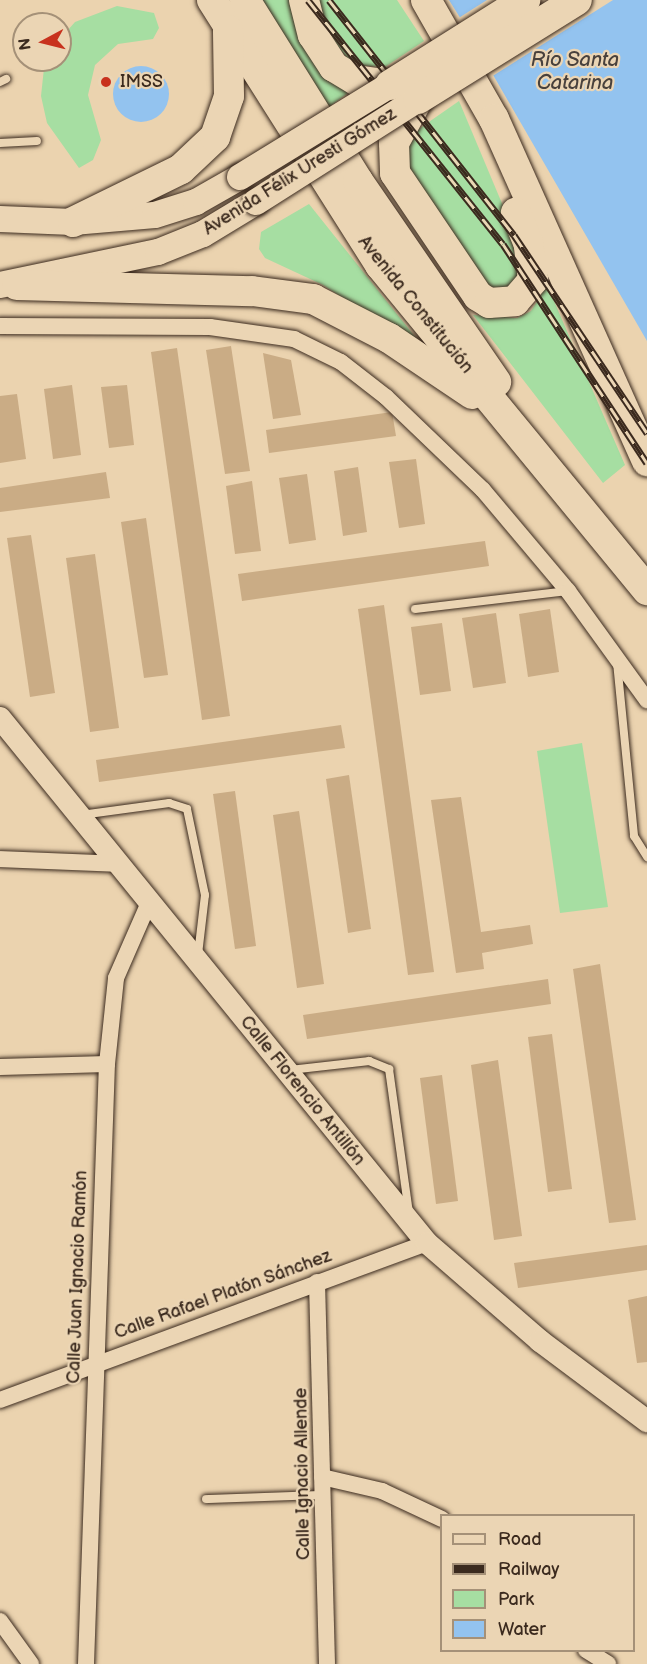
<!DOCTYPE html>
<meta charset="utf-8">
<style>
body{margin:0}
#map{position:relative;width:647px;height:1664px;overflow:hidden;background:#ebd3af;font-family:"Balsamiq Sans",sans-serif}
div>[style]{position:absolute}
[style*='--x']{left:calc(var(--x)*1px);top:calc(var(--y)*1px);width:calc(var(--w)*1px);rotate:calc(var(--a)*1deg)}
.green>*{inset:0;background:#a6dea2}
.water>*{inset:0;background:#93c3ef}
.round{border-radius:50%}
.pier>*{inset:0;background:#ebd3af}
.building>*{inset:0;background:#caac85}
.roads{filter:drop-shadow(0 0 2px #3b2a1e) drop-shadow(0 0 2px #3b2a1e)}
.lane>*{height:8px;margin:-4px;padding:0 4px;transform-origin:4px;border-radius:4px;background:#ebd5b4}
.street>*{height:16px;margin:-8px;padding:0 8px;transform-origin:8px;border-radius:8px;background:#ebd5b4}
.secondary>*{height:22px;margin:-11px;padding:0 11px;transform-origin:11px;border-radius:11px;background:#ebd5b4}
.primary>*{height:26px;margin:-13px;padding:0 13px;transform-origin:13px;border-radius:13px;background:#ebd5b4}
.highway>*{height:30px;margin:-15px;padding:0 15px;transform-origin:15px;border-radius:15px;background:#ebd5b4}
.rail>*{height:7px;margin-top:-3.5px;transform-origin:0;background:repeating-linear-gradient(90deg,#ebd5b4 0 14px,#3b2a1e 0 28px);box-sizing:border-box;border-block:2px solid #3b2a1e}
.bridges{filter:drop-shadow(0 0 2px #3b2a1e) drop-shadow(0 0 2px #3b2a1e)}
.primary-bridge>*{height:26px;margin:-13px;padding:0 13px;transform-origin:13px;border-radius:13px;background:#ebd5b4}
.highway-bridge>*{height:30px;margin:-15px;padding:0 15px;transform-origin:15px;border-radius:15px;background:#ebd5b4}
.dots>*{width:16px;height:16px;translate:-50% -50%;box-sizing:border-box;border:3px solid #ebd5b4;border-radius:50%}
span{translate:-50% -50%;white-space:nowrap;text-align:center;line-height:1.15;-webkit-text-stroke:4.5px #ebd5b4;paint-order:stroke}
.poi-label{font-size:18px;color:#3b2a1e}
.left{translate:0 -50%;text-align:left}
.street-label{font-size:18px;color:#3b2a1e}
.water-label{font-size:20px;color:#48413d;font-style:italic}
.legend{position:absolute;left:440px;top:1514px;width:195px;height:138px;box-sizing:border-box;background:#ebd5b4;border:2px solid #a59178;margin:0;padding:8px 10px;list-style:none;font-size:18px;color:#3b2a1e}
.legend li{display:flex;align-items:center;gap:12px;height:30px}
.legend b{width:30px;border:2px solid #a59178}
.north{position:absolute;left:12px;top:12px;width:60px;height:60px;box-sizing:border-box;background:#ebd5b4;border:2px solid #a59178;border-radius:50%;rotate:263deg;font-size:16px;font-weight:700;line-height:24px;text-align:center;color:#3b2a1e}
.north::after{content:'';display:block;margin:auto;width:21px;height:27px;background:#c8321e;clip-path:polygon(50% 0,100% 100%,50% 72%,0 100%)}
</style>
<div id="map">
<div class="green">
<div style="clip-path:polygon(258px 0,290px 0,313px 62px,348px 93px,322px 112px)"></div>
<div style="clip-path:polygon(315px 0,397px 0,424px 41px,385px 67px,353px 65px,325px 31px)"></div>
<div style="clip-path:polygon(117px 6px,154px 13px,159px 28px,153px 39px,118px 44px,95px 65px,88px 95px,101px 140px,93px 160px,79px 168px,47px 123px,41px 96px,44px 68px,48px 60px,60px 60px,60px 39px,75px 22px)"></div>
<div style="clip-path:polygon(459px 101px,522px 251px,519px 282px,498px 291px,484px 285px,405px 174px,403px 140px)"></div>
<div style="clip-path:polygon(309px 204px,428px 353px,323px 285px,265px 258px,259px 249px,261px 232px)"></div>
<div style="clip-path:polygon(547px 285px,625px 465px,603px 483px,473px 315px,517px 318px,531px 311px)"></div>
<div style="clip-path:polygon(582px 743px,608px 907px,560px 913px,537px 751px)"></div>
</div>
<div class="water">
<div style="clip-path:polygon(449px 0,647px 0,647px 341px,459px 16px)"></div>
<div class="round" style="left:113px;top:66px;width:56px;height:56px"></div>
</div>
<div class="pier">
<div style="clip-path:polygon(487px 0,613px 0,491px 77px,457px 19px)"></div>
</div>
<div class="building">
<div style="clip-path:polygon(231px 346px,250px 471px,225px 474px,206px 350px)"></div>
<div style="clip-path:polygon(177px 348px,230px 716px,202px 720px,151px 352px)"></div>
<div style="clip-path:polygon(263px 353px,291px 360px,301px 415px,273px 419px)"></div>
<div style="clip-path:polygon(72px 385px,81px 455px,53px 459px,44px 389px)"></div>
<div style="clip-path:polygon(127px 385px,134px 445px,109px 448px,101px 387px)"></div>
<div style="clip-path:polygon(17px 394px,26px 459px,0 463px,0 396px)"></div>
<div style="clip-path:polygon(392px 412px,396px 436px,269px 453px,266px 430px)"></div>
<div style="clip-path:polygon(416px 459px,425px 524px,399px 528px,389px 462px)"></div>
<div style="clip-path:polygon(358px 467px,367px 532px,343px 536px,334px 471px)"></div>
<div style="clip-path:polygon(106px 472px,110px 498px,0 512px,0 488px)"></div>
<div style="clip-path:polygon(307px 474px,316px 540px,289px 544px,279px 478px)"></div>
<div style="clip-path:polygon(252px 481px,261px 551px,235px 554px,226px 486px)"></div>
<div style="clip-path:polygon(146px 518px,168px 675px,144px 678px,121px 522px)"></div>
<div style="clip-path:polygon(31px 535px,55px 693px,30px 697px,7px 538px)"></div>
<div style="clip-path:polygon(485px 541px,489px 566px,242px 601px,238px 574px)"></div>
<div style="clip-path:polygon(95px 554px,119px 728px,90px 732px,66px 558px)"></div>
<div style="clip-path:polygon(384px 605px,434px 972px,408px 975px,358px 609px)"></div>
<div style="clip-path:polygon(550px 609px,559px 672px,528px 677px,519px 614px)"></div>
<div style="clip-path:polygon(496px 613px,506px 683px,473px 688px,462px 618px)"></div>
<div style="clip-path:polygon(442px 623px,451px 691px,420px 695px,411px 627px)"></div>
<div style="clip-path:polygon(341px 725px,345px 748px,99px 782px,96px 760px)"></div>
<div style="clip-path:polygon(349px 775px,371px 929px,348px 933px,326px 779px)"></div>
<div style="clip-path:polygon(235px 791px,256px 946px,235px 949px,213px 794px)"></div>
<div style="clip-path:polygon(461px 797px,481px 932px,530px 925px,533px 944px,482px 953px,484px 969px,456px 973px,431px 800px)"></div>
<div style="clip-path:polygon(299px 811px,324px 984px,297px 988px,273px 815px)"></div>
<div style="clip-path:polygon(600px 964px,636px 1220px,609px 1223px,573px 969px)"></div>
<div style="clip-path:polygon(548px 979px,551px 1004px,307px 1039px,303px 1015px)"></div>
<div style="clip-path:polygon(552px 1034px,572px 1189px,548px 1192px,528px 1037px)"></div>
<div style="clip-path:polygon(498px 1060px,522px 1236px,494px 1240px,471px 1065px)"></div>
<div style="clip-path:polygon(442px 1075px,458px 1201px,436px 1204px,420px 1078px)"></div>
<div style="clip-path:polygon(647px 1245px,647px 1270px,518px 1288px,514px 1263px)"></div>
<div style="clip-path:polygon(647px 1296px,647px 1362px,637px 1363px,628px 1300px)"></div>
</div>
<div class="roads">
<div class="lane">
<div style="--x:0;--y:82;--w:7;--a:-27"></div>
<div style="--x:0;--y:143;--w:37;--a:-3"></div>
<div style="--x:415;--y:609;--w:154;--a:-6.7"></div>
<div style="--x:617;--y:662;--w:175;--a:84.4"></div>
<div style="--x:634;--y:836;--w:25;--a:58"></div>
<div style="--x:81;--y:815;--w:89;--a:-7.8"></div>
<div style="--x:169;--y:803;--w:19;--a:18"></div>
<div style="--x:187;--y:809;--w:88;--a:78.2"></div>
<div style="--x:205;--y:895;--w:60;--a:96.7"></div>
<div style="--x:290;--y:1070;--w:80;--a:-6.5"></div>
<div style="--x:369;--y:1061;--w:22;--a:22"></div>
<div style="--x:389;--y:1069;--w:145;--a:82.1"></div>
<div style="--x:206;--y:1499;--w:117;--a:-2"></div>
</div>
<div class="street">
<div style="--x:0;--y:326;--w:210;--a:0.3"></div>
<div style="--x:210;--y:327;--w:85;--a:8.1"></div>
<div style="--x:294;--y:339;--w:52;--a:26.1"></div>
<div style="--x:341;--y:362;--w:57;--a:37.9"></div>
<div style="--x:386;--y:397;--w:134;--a:43.8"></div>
<div style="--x:483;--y:490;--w:132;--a:49.9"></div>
<div style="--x:568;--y:591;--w:135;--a:54.1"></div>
<div style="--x:0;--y:859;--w:120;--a:2.4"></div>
<div style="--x:0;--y:1067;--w:107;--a:-1.6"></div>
<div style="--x:317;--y:1282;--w:382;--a:88.5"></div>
<div style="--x:0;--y:1400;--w:455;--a:-20.2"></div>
<div style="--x:322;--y:1477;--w:62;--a:13.1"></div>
<div style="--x:382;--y:1491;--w:66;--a:25"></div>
<div style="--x:0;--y:1621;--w:53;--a:54.2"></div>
<div style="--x:586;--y:1650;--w:26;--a:32"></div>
<div style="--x:86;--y:1664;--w:600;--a:-88"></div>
<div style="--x:107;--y:1064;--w:86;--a:-84"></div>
<div style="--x:116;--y:978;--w:85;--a:-66.4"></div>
</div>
<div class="secondary">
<div style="--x:0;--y:718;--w:677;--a:50.88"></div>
<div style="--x:427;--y:1243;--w:150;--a:40.9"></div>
<div style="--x:540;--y:1341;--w:134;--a:36.8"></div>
</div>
<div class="primary">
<div style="--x:0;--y:219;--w:73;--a:2.4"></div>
<div style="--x:73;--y:222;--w:82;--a:-4.9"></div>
<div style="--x:155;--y:215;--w:43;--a:-17.6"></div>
<div style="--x:196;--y:202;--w:51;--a:-29.6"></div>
<div style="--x:0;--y:285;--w:161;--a:-11.8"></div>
<div style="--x:158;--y:252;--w:48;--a:-21.8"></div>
<div style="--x:203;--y:234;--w:62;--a:-31.1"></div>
</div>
<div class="highway">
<div style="--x:212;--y:0;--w:314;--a:57.6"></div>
<div style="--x:380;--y:265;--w:421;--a:50.6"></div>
<div style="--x:245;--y:0;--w:213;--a:58"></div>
<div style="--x:358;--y:181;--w:244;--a:55.5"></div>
<div style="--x:304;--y:0;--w:36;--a:76"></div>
<div style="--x:313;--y:35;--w:38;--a:57"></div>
<div style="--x:334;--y:67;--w:26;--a:31"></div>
<div style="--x:356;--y:80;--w:34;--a:8"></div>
<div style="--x:426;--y:0;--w:137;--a:60.3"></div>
<div style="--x:494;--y:119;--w:375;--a:65.9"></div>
<div style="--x:418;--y:99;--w:50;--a:118.6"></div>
<div style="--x:394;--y:143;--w:30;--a:88"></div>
<div style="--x:395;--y:173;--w:148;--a:56"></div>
<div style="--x:478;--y:296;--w:13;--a:32"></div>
<div style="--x:489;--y:303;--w:26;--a:-4"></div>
<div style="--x:515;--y:301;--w:28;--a:-49"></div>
<div style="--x:533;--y:280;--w:35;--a:-97"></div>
<div style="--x:529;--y:245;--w:35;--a:-112"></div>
<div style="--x:73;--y:222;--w:120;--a:-26.1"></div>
<div style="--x:181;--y:169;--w:47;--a:-43.3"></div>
<div style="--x:215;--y:137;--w:43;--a:-71.1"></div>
<div style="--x:229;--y:96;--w:66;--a:-90.9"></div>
<div style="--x:17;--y:285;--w:235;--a:1.5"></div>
<div style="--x:252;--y:291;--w:62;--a:7.5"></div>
<div style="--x:313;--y:299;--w:85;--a:27.2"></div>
<div style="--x:389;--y:338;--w:100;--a:34"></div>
</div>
</div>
<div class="rail">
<div style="--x:308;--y:0;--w:312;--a:51.4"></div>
<div style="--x:503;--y:244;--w:262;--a:56.7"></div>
<div style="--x:329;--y:0;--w:299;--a:51.8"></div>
<div style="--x:514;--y:235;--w:239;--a:56.1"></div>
</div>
<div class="bridges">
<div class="primary-bridge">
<div style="--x:240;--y:177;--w:176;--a:-31.5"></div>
<div style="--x:256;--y:202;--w:192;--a:-32.4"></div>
</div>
<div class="highway-bridge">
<div style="--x:390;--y:85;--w:160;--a:-32.2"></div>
<div style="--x:418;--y:99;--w:187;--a:-31.9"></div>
</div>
</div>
<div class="dots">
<div style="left:106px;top:82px;background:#c8321e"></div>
</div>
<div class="poi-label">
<span class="left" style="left:120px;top:82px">IMSS</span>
</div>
<div class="street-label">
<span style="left:300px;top:172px;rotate:-32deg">Avenida Félix Uresti Gómez</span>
<span style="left:415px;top:305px;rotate:51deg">Avenida Constitución</span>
<span style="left:302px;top:1091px;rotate:51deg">Calle Florencio Antillón</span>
<span style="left:78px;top:1277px;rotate:-88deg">Calle Juan Ignacio Ramón</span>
<span style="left:223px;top:1295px;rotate:-20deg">Calle Rafael Platón Sánchez</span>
<span style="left:303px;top:1474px;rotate:-91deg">Calle Ignacio Allende</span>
</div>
<div class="water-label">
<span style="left:575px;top:72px">Río Santa<br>Catarina</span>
</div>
<ul class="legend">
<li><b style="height:8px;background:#ebd5b4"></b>Road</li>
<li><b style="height:8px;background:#3b2a1e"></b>Railway</li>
<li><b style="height:16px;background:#a6dea2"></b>Park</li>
<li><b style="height:16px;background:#93c3ef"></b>Water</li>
</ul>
<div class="north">N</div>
</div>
